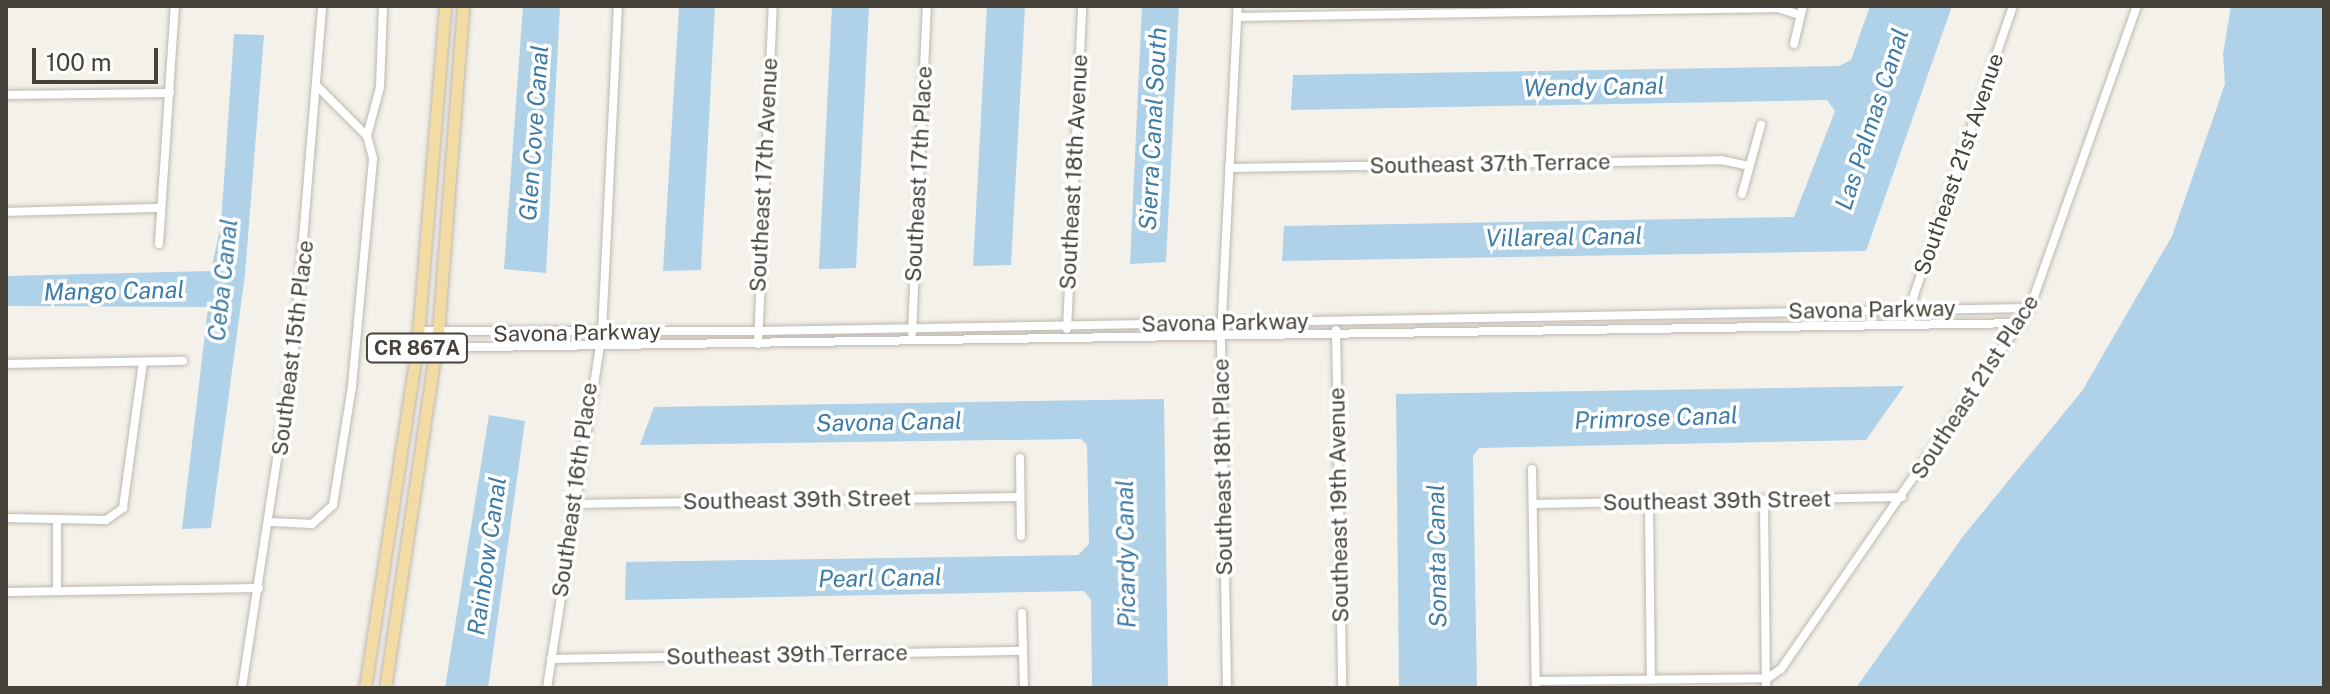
<!DOCTYPE html>
<style>
body{margin:0}
#map{position:relative;width:2330px;height:694px;overflow:hidden;background:#f4f1eb;font-family:"Public Sans",sans-serif}
div>[style]{position:absolute}
[style*='--x']{left:calc(var(--x)*1px);top:calc(var(--y)*1px);width:calc(var(--w)*1px);rotate:calc(var(--a)*1deg)}
.water>*{inset:0;background:#afd2e9}
.roads{filter:drop-shadow(0 0 2px #beb8ae) drop-shadow(0 0 2px #beb8ae)}
.minor>*{height:8px;margin:-4px;padding:0 4px;transform-origin:4px;border-radius:4px;background:#fff}
.major>*{height:11px;margin:-5.5px;padding:0 5.5px;transform-origin:5.5px;border-radius:5.5px;background:#f3dca4}
span{translate:-50% -50%;white-space:nowrap;text-align:center;line-height:1.15;-webkit-text-stroke:7px #fff;paint-order:stroke}
.shield-label span{padding:2px 6px;background:#fff;border:2px solid;border-radius:6px;-webkit-text-stroke-width:0}
.shield-label{font-size:20px;color:#474239;font-weight:700}
.street-label{font-size:22px;color:#474239}
.water-label{font-size:24px;color:#3e7ca7;font-style:italic}
.frame{position:absolute;inset:0;border:8px solid #474239;pointer-events:none}
.scale{position:absolute;left:32px;top:48px;width:126px;height:36px;box-sizing:border-box;border:4px solid #474239;border-top:0;padding-left:10px;font-size:24px;line-height:28px;white-space:nowrap;color:#474239;-webkit-text-stroke:6px #fff;paint-order:stroke}
</style>
<div id="map">
<div class="water">
<div style="clip-path:polygon(523px 6px,560px 6px,546px 273px,504px 269px)"></div>
<div style="clip-path:polygon(679px 6px,715px 6px,701px 270px,663px 271px)"></div>
<div style="clip-path:polygon(832px 6px,869px 6px,856px 268px,819px 269px)"></div>
<div style="clip-path:polygon(987px 6px,1025px 6px,1011px 265px,973px 266px)"></div>
<div style="clip-path:polygon(1142px 6px,1179px 6px,1166px 262px,1130px 264px)"></div>
<div style="clip-path:polygon(1870px 6px,1952px 6px,1866px 251px,1282px 261px,1284px 226px,1794px 217px,1835px 111px,1827px 100px,1291px 110px,1293px 75px,1839px 66px,1851px 60px)"></div>
<div style="clip-path:polygon(2231px 6px,2324px 6px,2324px 688px,1856px 688px,1964px 535px,2082px 391px,2172px 236px,2225px 84px,2223px 54px)"></div>
<div style="clip-path:polygon(234px 34px,264px 35px,245px 274px,211px 528px,182px 529px,208px 307px,6px 306px,6px 276px,211px 271px,221px 224px)"></div>
<div style="clip-path:polygon(1904px 386px,1866px 440px,1479px 448px,1473px 456px,1477px 688px,1399px 688px,1396px 394px)"></div>
<div style="clip-path:polygon(1164px 399px,1168px 688px,1092px 688px,1091px 600px,1084px 591px,625px 600px,626px 562px,1078px 555px,1089px 544px,1087px 445px,1081px 439px,640px 445px,654px 407px)"></div>
<div style="clip-path:polygon(489px 415px,525px 421px,488px 688px,445px 688px)"></div>
</div>
<div class="roads">
<div class="minor">
<div style="--x:1237;--y:17;--w:541;--a:-0.95"></div>
<div style="--x:1778;--y:8;--w:23;--a:18"></div>
<div style="--x:1794;--y:44;--w:39;--a:-77"></div>
<div style="--x:6;--y:95;--w:164;--a:-0.7"></div>
<div style="--x:367;--y:136;--w:51;--a:-75.1"></div>
<div style="--x:380;--y:87;--w:81;--a:-87.9"></div>
<div style="--x:1229;--y:168;--w:492;--a:-0.9"></div>
<div style="--x:1721;--y:160;--w:29;--a:12"></div>
<div style="--x:1742;--y:194;--w:72;--a:-74.6"></div>
<div style="--x:6;--y:212;--w:155;--a:-1.5"></div>
<div style="--x:159;--y:244;--w:239;--a:-86.2"></div>
<div style="--x:1910;--y:324;--w:29;--a:-82"></div>
<div style="--x:1914;--y:295;--w:305;--a:-71.1"></div>
<div style="--x:1067;--y:329;--w:323;--a:-87.3"></div>
<div style="--x:1336;--y:330;--w:358;--a:89"></div>
<div style="--x:419;--y:331;--w:339;--a:0"></div>
<div style="--x:758;--y:331;--w:1272;--a:-1.04"></div>
<div style="--x:912;--y:333;--w:327;--a:-87.4"></div>
<div style="--x:758;--y:344;--w:338;--a:-87.5"></div>
<div style="--x:417;--y:348;--w:1605;--a:-0.89"></div>
<div style="--x:6;--y:364;--w:177;--a:-1"></div>
<div style="--x:1020;--y:458;--w:78;--a:89.3"></div>
<div style="--x:1532;--y:469;--w:219;--a:89"></div>
<div style="--x:1764;--y:500;--w:188;--a:89.4"></div>
<div style="--x:1649;--y:502;--w:177;--a:89.4"></div>
<div style="--x:573;--y:504;--w:447;--a:-0.9"></div>
<div style="--x:1533;--y:504;--w:369;--a:-1.1"></div>
<div style="--x:6;--y:518;--w:100;--a:1.1"></div>
<div style="--x:106;--y:520;--w:21;--a:-35"></div>
<div style="--x:123;--y:508;--w:147;--a:-82.2"></div>
<div style="--x:57;--y:522;--w:68;--a:90"></div>
<div style="--x:271;--y:522;--w:41;--a:2.8"></div>
<div style="--x:312;--y:524;--w:28;--a:-42"></div>
<div style="--x:333;--y:505;--w:121;--a:-80.9"></div>
<div style="--x:352;--y:386;--w:229;--a:-84.7"></div>
<div style="--x:373;--y:158;--w:23;--a:-105"></div>
<div style="--x:367;--y:136;--w:68;--a:-135"></div>
<div style="--x:6;--y:592;--w:253;--a:-0.9"></div>
<div style="--x:1022;--y:613;--w:75;--a:88.5"></div>
<div style="--x:551;--y:659;--w:472;--a:-1"></div>
<div style="--x:1536;--y:681;--w:232;--a:-0.7"></div>
<div style="--x:1768;--y:678;--w:16;--a:-35"></div>
<div style="--x:1781;--y:669;--w:439;--a:-55.4"></div>
<div style="--x:2030;--y:308;--w:320;--a:-70.5"></div>
<div style="--x:242;--y:688;--w:343;--a:-81.3"></div>
<div style="--x:294;--y:349;--w:344;--a:-85.3"></div>
<div style="--x:547;--y:688;--w:360;--a:-81.2"></div>
<div style="--x:602;--y:332;--w:326;--a:-87.2"></div>
<div style="--x:1227;--y:688;--w:352;--a:-91"></div>
<div style="--x:1221;--y:336;--w:330;--a:-87.1"></div>
</div>
<div class="major">
<div style="--x:365;--y:688;--w:344;--a:-81.3"></div>
<div style="--x:417;--y:348;--w:343;--a:-85.3"></div>
<div style="--x:385;--y:688;--w:359;--a:-81.5"></div>
<div style="--x:438;--y:333;--w:328;--a:-85.6"></div>
</div>
</div>
<div class="shield-label">
<span style="left:417px;top:348px">CR 867A</span>
</div>
<div class="street-label">
<span style="left:1490px;top:164px;rotate:-1deg">Southeast 37th Terrace</span>
<span style="left:1959px;top:164px;rotate:-71deg">Southeast 21st Avenue</span>
<span style="left:1074px;top:172px;rotate:-87deg">Southeast 18th Avenue</span>
<span style="left:919px;top:174px;rotate:-87deg">Southeast 17th Place</span>
<span style="left:764px;top:175px;rotate:-87deg">Southeast 17th Avenue</span>
<span style="left:1872px;top:310px;rotate:-1deg">Savona Parkway</span>
<span style="left:1225px;top:323px;rotate:-1deg">Savona Parkway</span>
<span style="left:577px;top:333px;rotate:-1deg">Savona Parkway</span>
<span style="left:293px;top:348px;rotate:-83deg">Southeast 15th Place</span>
<span style="left:1975px;top:387px;rotate:-57deg">Southeast 21st Place</span>
<span style="left:1223px;top:467px;rotate:-91deg">Southeast 18th Place</span>
<span style="left:575px;top:490px;rotate:-82deg">Southeast 16th Place</span>
<span style="left:797px;top:500px;rotate:-1deg">Southeast 39th Street</span>
<span style="left:1717px;top:501px;rotate:-1deg">Southeast 39th Street</span>
<span style="left:1339px;top:505px;rotate:-91deg">Southeast 19th Avenue</span>
<span style="left:787px;top:655px;rotate:-1deg">Southeast 39th Terrace</span>
</div>
<div class="water-label">
<span style="left:1594px;top:87px;rotate:-1deg">Wendy Canal</span>
<span style="left:1872px;top:119px;rotate:-72deg">Las Palmas Canal</span>
<span style="left:1153px;top:129px;rotate:-87deg">Sierra Canal South</span>
<span style="left:534px;top:133px;rotate:-86deg">Glen Cove Canal</span>
<span style="left:1564px;top:237px;rotate:-1deg">Villareal Canal</span>
<span style="left:223px;top:280px;rotate:-84deg">Ceba Canal</span>
<span style="left:114px;top:291px;rotate:-1deg">Mango Canal</span>
<span style="left:1656px;top:418px;rotate:-2deg">Primrose Canal</span>
<span style="left:889px;top:422px;rotate:-1deg">Savona Canal</span>
<span style="left:1126px;top:554px;rotate:-91deg">Picardy Canal</span>
<span style="left:487px;top:556px;rotate:-82deg">Rainbow Canal</span>
<span style="left:1437px;top:556px;rotate:-91deg">Sonata Canal</span>
<span style="left:880px;top:578px;rotate:-1deg">Pearl Canal</span>
</div>
<div class="frame"></div>
<div class="scale">100 m</div>
</div>
